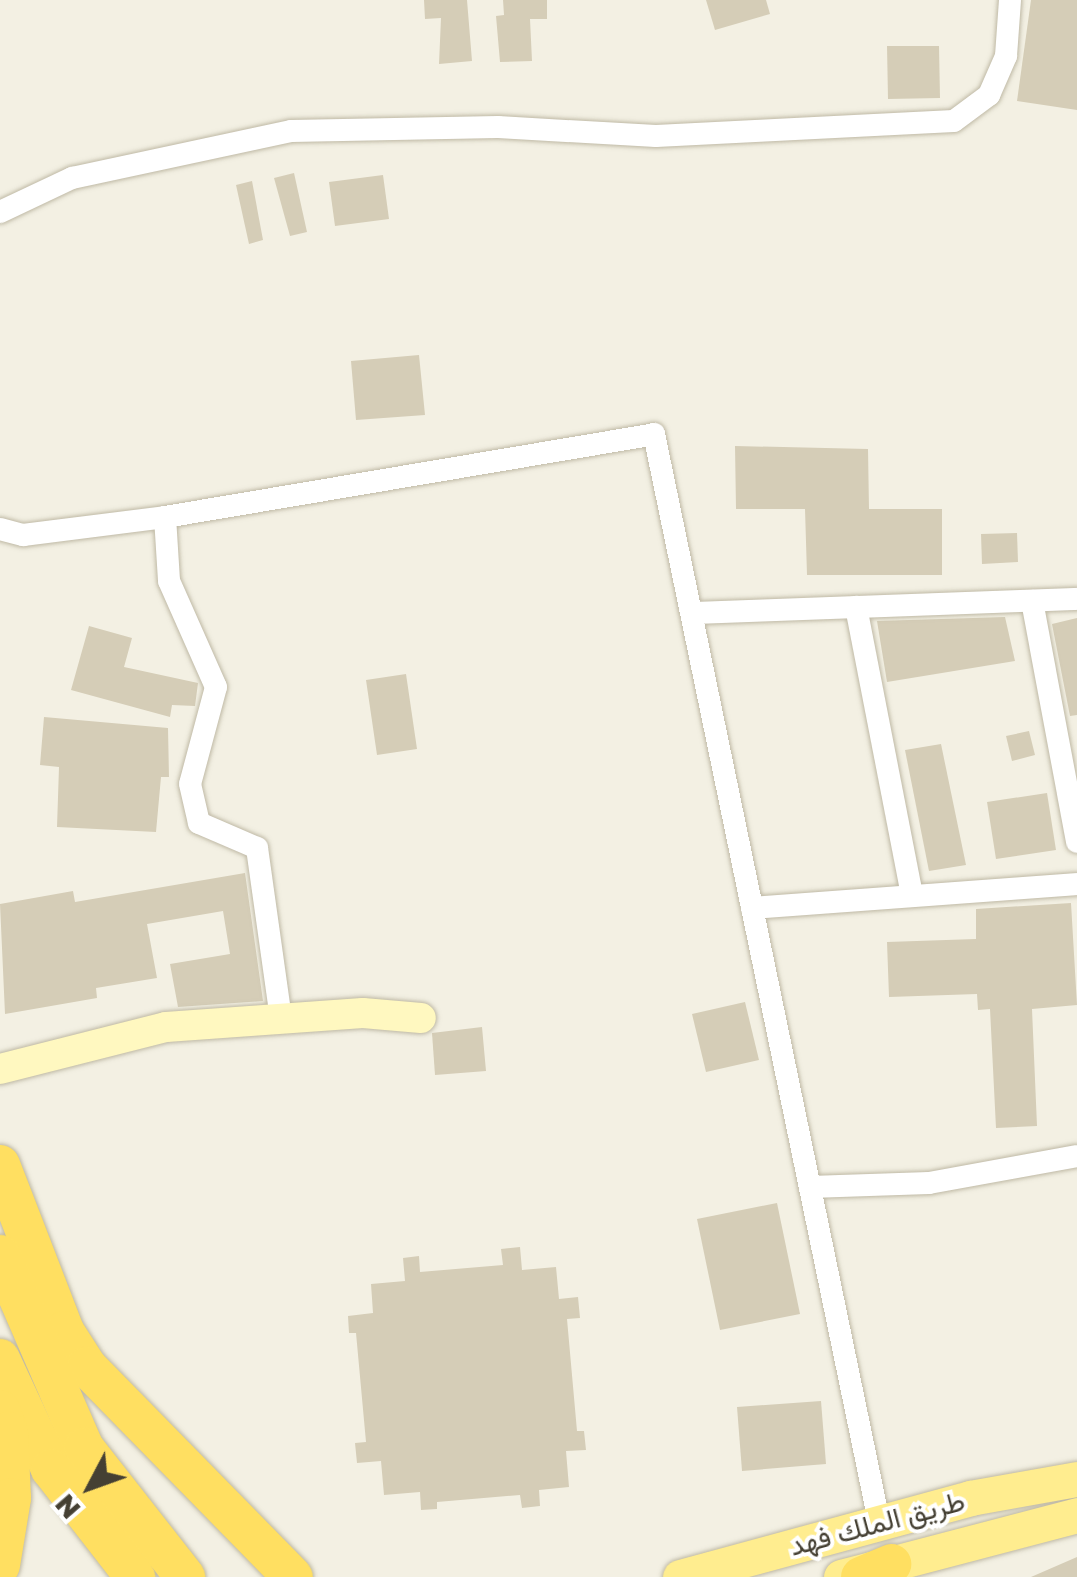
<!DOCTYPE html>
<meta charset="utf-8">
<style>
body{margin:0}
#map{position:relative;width:1077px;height:1577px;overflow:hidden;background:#f3f0e3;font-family:"Golos Text",Vazirmatn,sans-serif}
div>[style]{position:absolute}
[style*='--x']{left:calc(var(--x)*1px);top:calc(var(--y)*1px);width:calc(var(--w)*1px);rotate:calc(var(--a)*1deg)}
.building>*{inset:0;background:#d5cdb7}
.roads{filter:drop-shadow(0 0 2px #bfb9a5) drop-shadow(0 0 2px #bfb9a5)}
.street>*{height:22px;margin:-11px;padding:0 11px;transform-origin:11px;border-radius:11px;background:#fff}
.secondary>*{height:30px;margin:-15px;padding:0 15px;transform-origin:15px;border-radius:15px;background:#fff8c0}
.primary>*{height:35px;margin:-17.5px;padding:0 17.5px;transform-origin:17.5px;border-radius:17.5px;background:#ffed8f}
.highway>*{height:40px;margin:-20px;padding:0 20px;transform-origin:20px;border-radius:20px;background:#ffdf61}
span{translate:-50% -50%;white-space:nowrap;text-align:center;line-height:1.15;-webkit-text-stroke:8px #fff;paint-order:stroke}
.street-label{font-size:28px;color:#454033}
.north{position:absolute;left:40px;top:1437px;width:100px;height:100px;-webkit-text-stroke:8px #fff;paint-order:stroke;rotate:229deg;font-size:28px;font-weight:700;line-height:40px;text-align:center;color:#454033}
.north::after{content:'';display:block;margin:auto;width:35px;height:45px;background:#454033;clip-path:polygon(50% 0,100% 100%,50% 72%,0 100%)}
</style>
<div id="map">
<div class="building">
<div style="clip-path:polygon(424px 0,467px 0,472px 61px,439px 64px,441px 18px,425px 19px)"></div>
<div style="clip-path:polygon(503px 0,547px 0,547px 19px,530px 19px,532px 61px,500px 62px,496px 16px,504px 15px)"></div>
<div style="clip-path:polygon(706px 0,766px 0,770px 14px,715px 30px)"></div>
<div style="clip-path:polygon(1031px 0,1077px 0,1077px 110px,1017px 101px)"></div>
<div style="clip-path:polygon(887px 46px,939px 46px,940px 98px,888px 99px)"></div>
<div style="clip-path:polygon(294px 173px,307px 232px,290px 236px,274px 178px)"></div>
<div style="clip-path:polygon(383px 175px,389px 219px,335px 226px,329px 182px)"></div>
<div style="clip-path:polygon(252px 181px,263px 240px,249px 244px,236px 185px)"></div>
<div style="clip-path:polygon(419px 355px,425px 415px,356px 420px,351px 361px)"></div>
<div style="clip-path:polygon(735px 446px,868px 449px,869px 509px,942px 509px,942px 575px,807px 575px,805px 509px,736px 509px)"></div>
<div style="clip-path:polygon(1017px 533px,1018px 562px,982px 564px,981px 534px)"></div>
<div style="clip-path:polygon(1005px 617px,1015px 661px,887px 682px,877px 621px)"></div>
<div style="clip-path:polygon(1077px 618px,1077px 715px,1070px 716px,1052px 624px)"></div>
<div style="clip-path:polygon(89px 626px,132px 638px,124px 667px,198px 683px,195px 706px,172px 705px,170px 717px,71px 690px)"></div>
<div style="clip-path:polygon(406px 674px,417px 749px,377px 755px,366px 680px)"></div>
<div style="clip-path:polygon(44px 717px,168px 728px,169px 777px,161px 777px,156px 832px,57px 827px,59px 767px,40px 765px)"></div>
<div style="clip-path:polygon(1029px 731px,1035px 755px,1012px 761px,1006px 736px)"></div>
<div style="clip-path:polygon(941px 744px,966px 865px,929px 871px,905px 750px)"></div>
<div style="clip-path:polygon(1047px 793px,1056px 850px,996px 859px,987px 802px)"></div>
<div style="clip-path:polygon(245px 873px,263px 1001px,178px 1007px,170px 964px,230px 954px,223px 911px,147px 924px,157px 978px,96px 988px,97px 998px,5px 1014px,0 904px,73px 891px,75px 902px)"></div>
<div style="clip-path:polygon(1071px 903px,1077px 1005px,1032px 1009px,1037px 1126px,996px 1128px,990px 1009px,978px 1010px,977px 994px,889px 997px,887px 942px,976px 939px,976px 909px)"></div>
<div style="clip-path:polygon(745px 1002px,759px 1060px,706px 1072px,692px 1014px)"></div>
<div style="clip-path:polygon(482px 1027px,486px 1071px,435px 1075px,432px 1033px)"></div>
<div style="clip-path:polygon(777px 1203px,800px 1314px,720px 1330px,697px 1219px)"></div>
<div style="clip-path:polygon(520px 1247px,522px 1270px,556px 1267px,559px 1299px,578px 1297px,580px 1318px,567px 1319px,577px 1431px,584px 1431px,586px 1450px,566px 1451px,569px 1487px,539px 1490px,540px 1506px,522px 1508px,520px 1495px,437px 1502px,437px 1509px,421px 1510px,420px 1492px,384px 1495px,381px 1461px,357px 1463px,355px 1443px,366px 1442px,356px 1333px,349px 1333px,348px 1316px,373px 1313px,371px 1284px,405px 1281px,403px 1258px,419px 1256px,420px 1272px,503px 1265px,501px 1249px)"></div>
<div style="clip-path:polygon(821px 1401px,826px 1464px,742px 1471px,737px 1407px)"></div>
<div style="clip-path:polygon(1077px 1557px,1077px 1577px,1031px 1577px)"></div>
</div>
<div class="roads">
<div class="street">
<div style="--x:0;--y:212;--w:80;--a:-25.3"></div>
<div style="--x:72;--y:178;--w:224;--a:-12.1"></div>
<div style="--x:291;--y:131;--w:207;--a:-1.1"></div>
<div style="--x:498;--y:127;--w:158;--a:3.3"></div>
<div style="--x:656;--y:136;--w:298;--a:-2.9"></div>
<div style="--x:954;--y:121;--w:44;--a:-36.6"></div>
<div style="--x:989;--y:95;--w:43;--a:-66.4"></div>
<div style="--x:1006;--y:56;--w:56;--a:-85.9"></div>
<div style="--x:165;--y:517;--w:64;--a:86.4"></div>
<div style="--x:169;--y:581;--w:116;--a:66.1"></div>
<div style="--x:216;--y:687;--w:100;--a:105"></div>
<div style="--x:190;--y:784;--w:40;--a:77"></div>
<div style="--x:199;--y:823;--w:63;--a:23.3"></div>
<div style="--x:257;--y:848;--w:173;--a:82"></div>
<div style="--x:0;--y:529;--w:24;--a:15"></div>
<div style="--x:23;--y:535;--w:143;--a:-7.2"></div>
<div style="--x:165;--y:517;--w:496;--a:-9.6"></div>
<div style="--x:654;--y:434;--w:1110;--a:78.31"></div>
<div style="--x:1032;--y:601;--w:245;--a:79.4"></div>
<div style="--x:856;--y:607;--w:294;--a:79"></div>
<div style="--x:692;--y:613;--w:385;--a:-2.1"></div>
<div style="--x:752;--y:908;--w:326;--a:-4.2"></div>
<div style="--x:810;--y:1187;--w:119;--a:-1.9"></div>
<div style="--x:929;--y:1183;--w:150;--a:-10.3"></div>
</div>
<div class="secondary">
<div style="--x:0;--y:1069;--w:171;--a:-14.2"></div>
<div style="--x:166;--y:1027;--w:197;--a:-4.1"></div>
<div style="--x:363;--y:1013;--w:58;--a:4.9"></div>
</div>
<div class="primary">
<div style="--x:680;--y:1577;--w:301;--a:-15.2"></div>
<div style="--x:970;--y:1498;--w:109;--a:-10.1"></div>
<div style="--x:841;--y:1577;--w:244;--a:-14.7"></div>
</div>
<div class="highway">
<div style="--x:0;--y:1165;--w:178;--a:68.9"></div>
<div style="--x:64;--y:1331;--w:43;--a:57.4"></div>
<div style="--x:87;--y:1367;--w:294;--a:45.6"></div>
<div style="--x:0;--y:1255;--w:210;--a:66.5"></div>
<div style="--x:84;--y:1448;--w:164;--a:51.9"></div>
<div style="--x:0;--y:1359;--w:121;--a:65.1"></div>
<div style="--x:51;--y:1469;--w:137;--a:52.1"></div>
<div style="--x:0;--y:1410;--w:23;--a:70"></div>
<div style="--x:8;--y:1432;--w:66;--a:87.4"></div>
<div style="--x:11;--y:1498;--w:68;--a:99.3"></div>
<div style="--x:861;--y:1577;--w:33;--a:-23"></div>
</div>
</div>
<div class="street-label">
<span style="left:877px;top:1523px;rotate:-15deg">طريق الملك فهد</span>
</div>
<div class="north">N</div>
</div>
